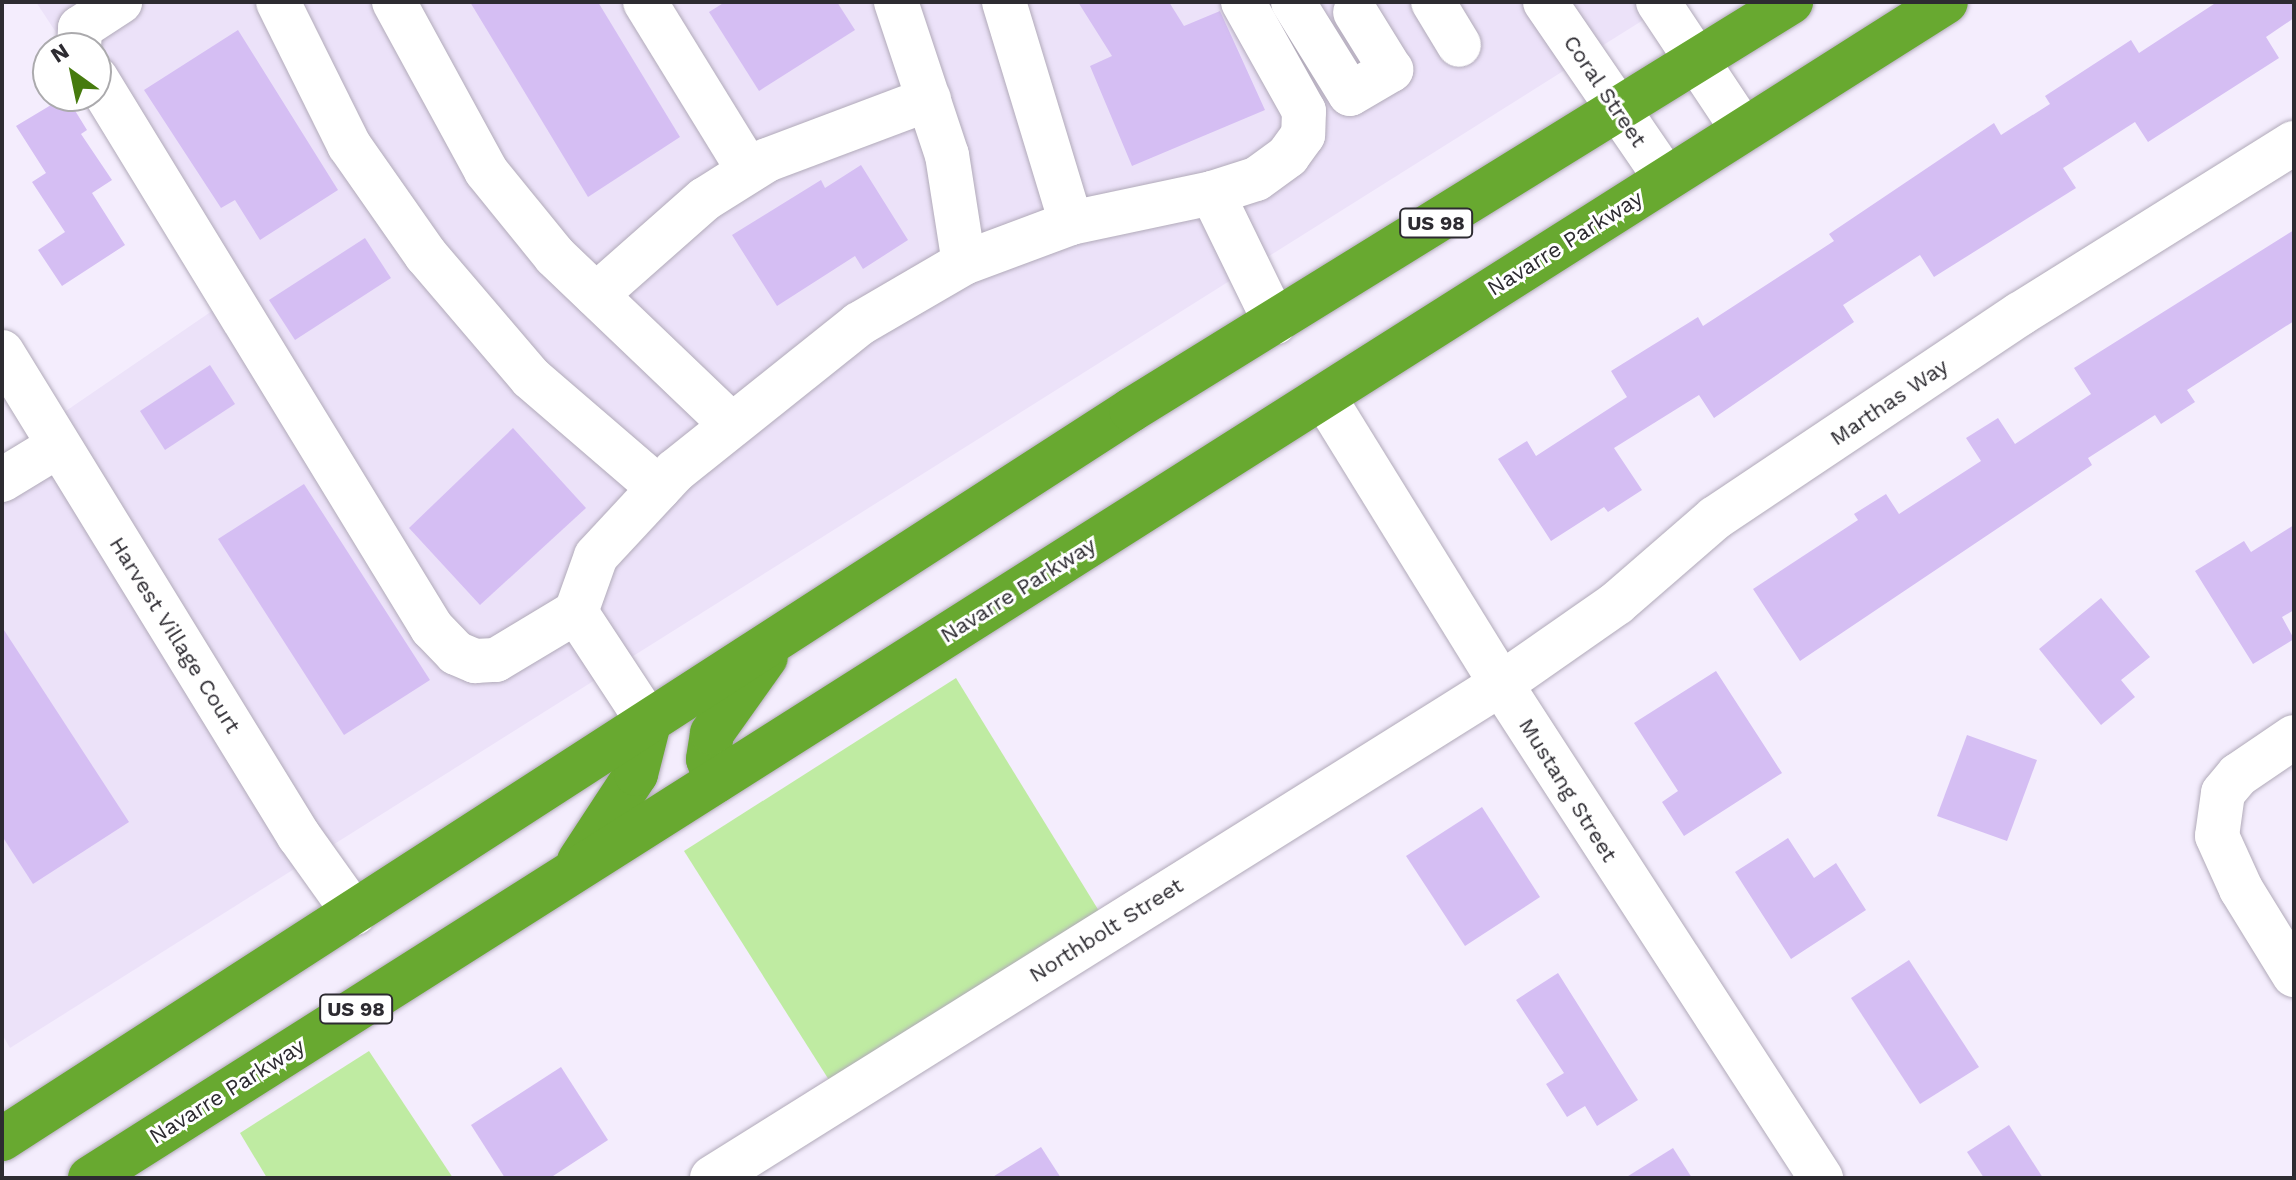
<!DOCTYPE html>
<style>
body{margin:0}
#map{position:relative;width:2296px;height:1180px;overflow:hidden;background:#f4edfd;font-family:"Work Sans",sans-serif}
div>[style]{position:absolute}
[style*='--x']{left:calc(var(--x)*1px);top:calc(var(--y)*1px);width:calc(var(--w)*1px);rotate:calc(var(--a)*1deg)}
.built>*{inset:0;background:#ece2f9}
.green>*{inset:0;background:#bfeba2}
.building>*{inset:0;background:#d5bef3}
.roads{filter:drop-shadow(0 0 2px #b1aab9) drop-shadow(0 0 2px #b1aab9)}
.minor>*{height:44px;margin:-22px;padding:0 22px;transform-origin:22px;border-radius:22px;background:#fff}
.highway>*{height:44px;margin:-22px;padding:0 22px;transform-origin:22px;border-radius:22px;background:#68a930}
span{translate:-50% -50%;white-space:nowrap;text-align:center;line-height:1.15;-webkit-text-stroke:6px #fff;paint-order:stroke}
.shield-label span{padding:2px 6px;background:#fff;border:2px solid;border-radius:6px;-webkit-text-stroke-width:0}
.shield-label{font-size:20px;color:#2d2b31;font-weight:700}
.street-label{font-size:22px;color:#2d2b31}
.frame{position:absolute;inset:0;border:4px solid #2d2b31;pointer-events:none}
.north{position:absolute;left:32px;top:32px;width:80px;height:80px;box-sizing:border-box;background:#fff;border:2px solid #abaaad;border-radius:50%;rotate:327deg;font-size:22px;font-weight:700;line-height:32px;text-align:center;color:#2d2b31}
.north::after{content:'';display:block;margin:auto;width:28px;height:36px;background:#467b0e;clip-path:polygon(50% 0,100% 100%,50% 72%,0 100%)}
</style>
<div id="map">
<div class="built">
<div style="clip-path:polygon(36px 2px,1524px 2px,1568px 68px,328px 848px,60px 415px,231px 298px)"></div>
<div style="clip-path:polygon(1565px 2px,1637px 2px,1648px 17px,1597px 49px)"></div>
<div style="clip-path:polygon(54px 471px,299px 866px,10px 1048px,2px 1034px,2px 503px)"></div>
</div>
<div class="green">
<div style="clip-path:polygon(956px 678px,1099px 911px,829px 1080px,684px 851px)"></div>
<div style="clip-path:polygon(369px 1051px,453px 1178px,267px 1178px,240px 1133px)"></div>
</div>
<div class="building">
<div style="clip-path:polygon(470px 2px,598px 2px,680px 137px,588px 197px)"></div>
<div style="clip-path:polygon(725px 2px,837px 2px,855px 30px,759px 91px,709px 12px)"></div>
<div style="clip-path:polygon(1078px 2px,1169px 2px,1184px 26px,1220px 11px,1265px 110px,1132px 166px,1090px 66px,1112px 56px)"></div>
<div style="clip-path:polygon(2217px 2px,2294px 2px,2294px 18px,2266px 37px,2279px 58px,2148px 142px,2135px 122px,2063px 168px,2076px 188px,1934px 277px,1920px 255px,1843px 305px,1854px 322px,1714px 418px,1699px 395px,1614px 448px,1642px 490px,1608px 512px,1604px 507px,1551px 541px,1498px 459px,1527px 441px,1536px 456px,1627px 397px,1611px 371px,1698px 317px,1703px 326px,1834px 241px,1829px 234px,1994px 123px,2001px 135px,2050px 104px,2045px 96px,2131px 40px,2139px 53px)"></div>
<div style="clip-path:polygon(238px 30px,338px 190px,260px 240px,235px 200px,221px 208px,144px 90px)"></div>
<div style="clip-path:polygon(66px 96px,87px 130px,81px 134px,112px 180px,92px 193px,125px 245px,62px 286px,38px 250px,65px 232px,32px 182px,46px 173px,16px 126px)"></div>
<div style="clip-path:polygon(861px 165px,908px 240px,863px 269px,855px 256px,777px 306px,732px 235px,821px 180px,825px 188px)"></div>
<div style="clip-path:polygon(2294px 230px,2294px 321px,2187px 390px,2195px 402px,2161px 424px,2155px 415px,2088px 458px,2092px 465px,1800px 661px,1753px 589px,1858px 520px,1854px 514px,1886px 494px,1899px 514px,1981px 461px,1966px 438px,1998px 418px,2015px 444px,2091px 394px,2074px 368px)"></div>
<div style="clip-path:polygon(365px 238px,391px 278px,295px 340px,269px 300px)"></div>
<div style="clip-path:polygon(210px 365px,235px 404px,165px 450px,140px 411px)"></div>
<div style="clip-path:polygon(513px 428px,586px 508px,480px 605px,409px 528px)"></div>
<div style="clip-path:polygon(304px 484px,430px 680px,344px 735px,218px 539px)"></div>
<div style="clip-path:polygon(2294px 525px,2294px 610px,2282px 617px,2294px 639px,2253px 664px,2195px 571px,2244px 541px,2251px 552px)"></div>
<div style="clip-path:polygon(2101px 598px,2150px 657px,2121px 680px,2135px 697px,2101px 725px,2039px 649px)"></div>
<div style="clip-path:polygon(2px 627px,129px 822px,33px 884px,2px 836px)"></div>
<div style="clip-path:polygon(1716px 671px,1782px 773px,1684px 836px,1662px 802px,1678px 791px,1634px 723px)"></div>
<div style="clip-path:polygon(1967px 735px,2037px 760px,2007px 841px,1937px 816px)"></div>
<div style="clip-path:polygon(1482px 807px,1540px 897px,1465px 946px,1406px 856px)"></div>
<div style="clip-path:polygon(1788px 838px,1814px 878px,1836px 863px,1866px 910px,1791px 959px,1735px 872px)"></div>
<div style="clip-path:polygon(1909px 960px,1979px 1067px,1920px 1104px,1851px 998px)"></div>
<div style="clip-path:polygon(1558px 973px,1638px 1100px,1597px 1126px,1585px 1106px,1567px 1117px,1546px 1084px,1564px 1073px,1516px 1000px)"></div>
<div style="clip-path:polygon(561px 1067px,608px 1140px,550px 1178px,505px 1178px,471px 1125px)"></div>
<div style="clip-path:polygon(2009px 1125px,2043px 1178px,1984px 1178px,1967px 1152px)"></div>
<div style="clip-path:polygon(1041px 1147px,1061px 1178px,991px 1178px)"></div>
<div style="clip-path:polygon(1673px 1148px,1692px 1178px,1625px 1178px)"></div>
</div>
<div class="roads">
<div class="minor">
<div style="--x:278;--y:2;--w:160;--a:63.6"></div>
<div style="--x:349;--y:145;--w:134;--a:55"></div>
<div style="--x:426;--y:255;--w:162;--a:49.5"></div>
<div style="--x:531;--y:378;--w:169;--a:40.7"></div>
<div style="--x:394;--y:2;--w:192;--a:61.4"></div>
<div style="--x:486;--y:171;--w:109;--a:50.9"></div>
<div style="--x:555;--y:256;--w:243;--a:43.7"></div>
<div style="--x:645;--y:2;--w:198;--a:58.4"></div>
<div style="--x:896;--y:2;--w:161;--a:71.6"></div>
<div style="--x:947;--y:155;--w:109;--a:81.1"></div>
<div style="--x:1004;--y:2;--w:231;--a:73.1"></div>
<div style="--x:1243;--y:2;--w:125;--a:60.8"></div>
<div style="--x:1304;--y:111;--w:24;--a:92"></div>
<div style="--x:1303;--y:135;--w:26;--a:126"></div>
<div style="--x:1288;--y:156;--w:39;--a:144"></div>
<div style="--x:1256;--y:179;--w:46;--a:162.3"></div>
<div style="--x:1212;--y:193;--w:144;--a:64"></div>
<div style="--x:1293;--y:2;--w:108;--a:58.2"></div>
<div style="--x:1350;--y:94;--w:48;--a:-30.3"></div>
<div style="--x:1391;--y:70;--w:68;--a:-121.8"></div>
<div style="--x:1433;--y:2;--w:50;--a:58.8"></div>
<div style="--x:1545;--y:2;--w:214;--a:55.6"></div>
<div style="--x:1658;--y:2;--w:154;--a:56.4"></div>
<div style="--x:79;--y:48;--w:20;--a:-87"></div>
<div style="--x:80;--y:28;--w:48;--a:-33"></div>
<div style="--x:96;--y:78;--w:645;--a:58.58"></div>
<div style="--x:432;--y:628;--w:35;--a:46"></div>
<div style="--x:456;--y:653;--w:21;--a:23"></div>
<div style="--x:475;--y:661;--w:21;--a:-3"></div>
<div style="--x:496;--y:660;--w:93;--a:-31"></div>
<div style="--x:576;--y:612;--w:133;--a:56.7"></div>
<div style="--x:596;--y:295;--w:145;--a:-41.4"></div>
<div style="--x:705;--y:199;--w:73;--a:-32.2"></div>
<div style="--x:767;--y:160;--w:173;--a:-20.6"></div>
<div style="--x:2;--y:352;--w:568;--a:58.47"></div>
<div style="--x:299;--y:836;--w:95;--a:54.5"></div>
<div style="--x:1324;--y:397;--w:337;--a:58.3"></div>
<div style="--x:1501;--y:684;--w:589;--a:57.07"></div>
<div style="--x:2;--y:480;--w:66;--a:-31.3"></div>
<div style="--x:576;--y:612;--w:59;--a:-70.3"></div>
<div style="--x:596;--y:556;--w:116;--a:-47.1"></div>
<div style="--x:675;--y:471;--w:236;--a:-38.6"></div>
<div style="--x:859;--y:324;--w:121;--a:-30.2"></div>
<div style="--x:964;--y:263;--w:114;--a:-20.5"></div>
<div style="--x:1071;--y:223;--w:144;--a:-12"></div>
<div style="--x:2294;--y:737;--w:68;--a:145.8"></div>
<div style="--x:2238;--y:775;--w:23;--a:130"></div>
<div style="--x:2223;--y:793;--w:43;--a:97.9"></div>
<div style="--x:2217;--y:836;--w:58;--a:65.6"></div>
<div style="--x:2241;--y:889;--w:101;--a:58.4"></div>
<div style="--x:712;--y:1178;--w:931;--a:-32.05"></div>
<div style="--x:1501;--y:684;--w:141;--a:-34.9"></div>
<div style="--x:1617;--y:603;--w:130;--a:-40.9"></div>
<div style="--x:1715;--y:518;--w:367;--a:-33.8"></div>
<div style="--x:2020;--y:314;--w:323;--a:-32"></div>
</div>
<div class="highway">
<div style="--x:716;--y:781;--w:23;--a:-110"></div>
<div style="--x:708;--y:759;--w:26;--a:-81"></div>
<div style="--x:712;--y:733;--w:93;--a:-54.6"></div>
<div style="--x:579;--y:861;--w:104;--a:-56.8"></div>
<div style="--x:636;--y:774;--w:53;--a:-75.7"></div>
<div style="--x:2;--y:1139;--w:1344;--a:-32.85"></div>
<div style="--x:1131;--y:410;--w:776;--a:-31.72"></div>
<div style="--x:90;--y:1178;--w:2197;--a:-32.36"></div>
</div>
</div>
<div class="shield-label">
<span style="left:1436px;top:223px">US 98</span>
<span style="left:356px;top:1009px">US 98</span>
</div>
<div class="street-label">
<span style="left:1605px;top:91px;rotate:56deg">Coral Street</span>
<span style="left:1565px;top:243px;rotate:-32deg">Navarre Parkway</span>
<span style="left:1889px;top:402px;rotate:-34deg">Marthas Way</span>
<span style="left:1018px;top:590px;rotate:-32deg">Navarre Parkway</span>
<span style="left:175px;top:635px;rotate:58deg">Harvest Village Court</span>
<span style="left:1568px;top:790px;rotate:58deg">Mustang Street</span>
<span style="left:1106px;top:930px;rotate:-32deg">Northbolt Street</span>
<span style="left:227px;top:1091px;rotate:-32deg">Navarre Parkway</span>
</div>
<div class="frame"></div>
<div class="north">N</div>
</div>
